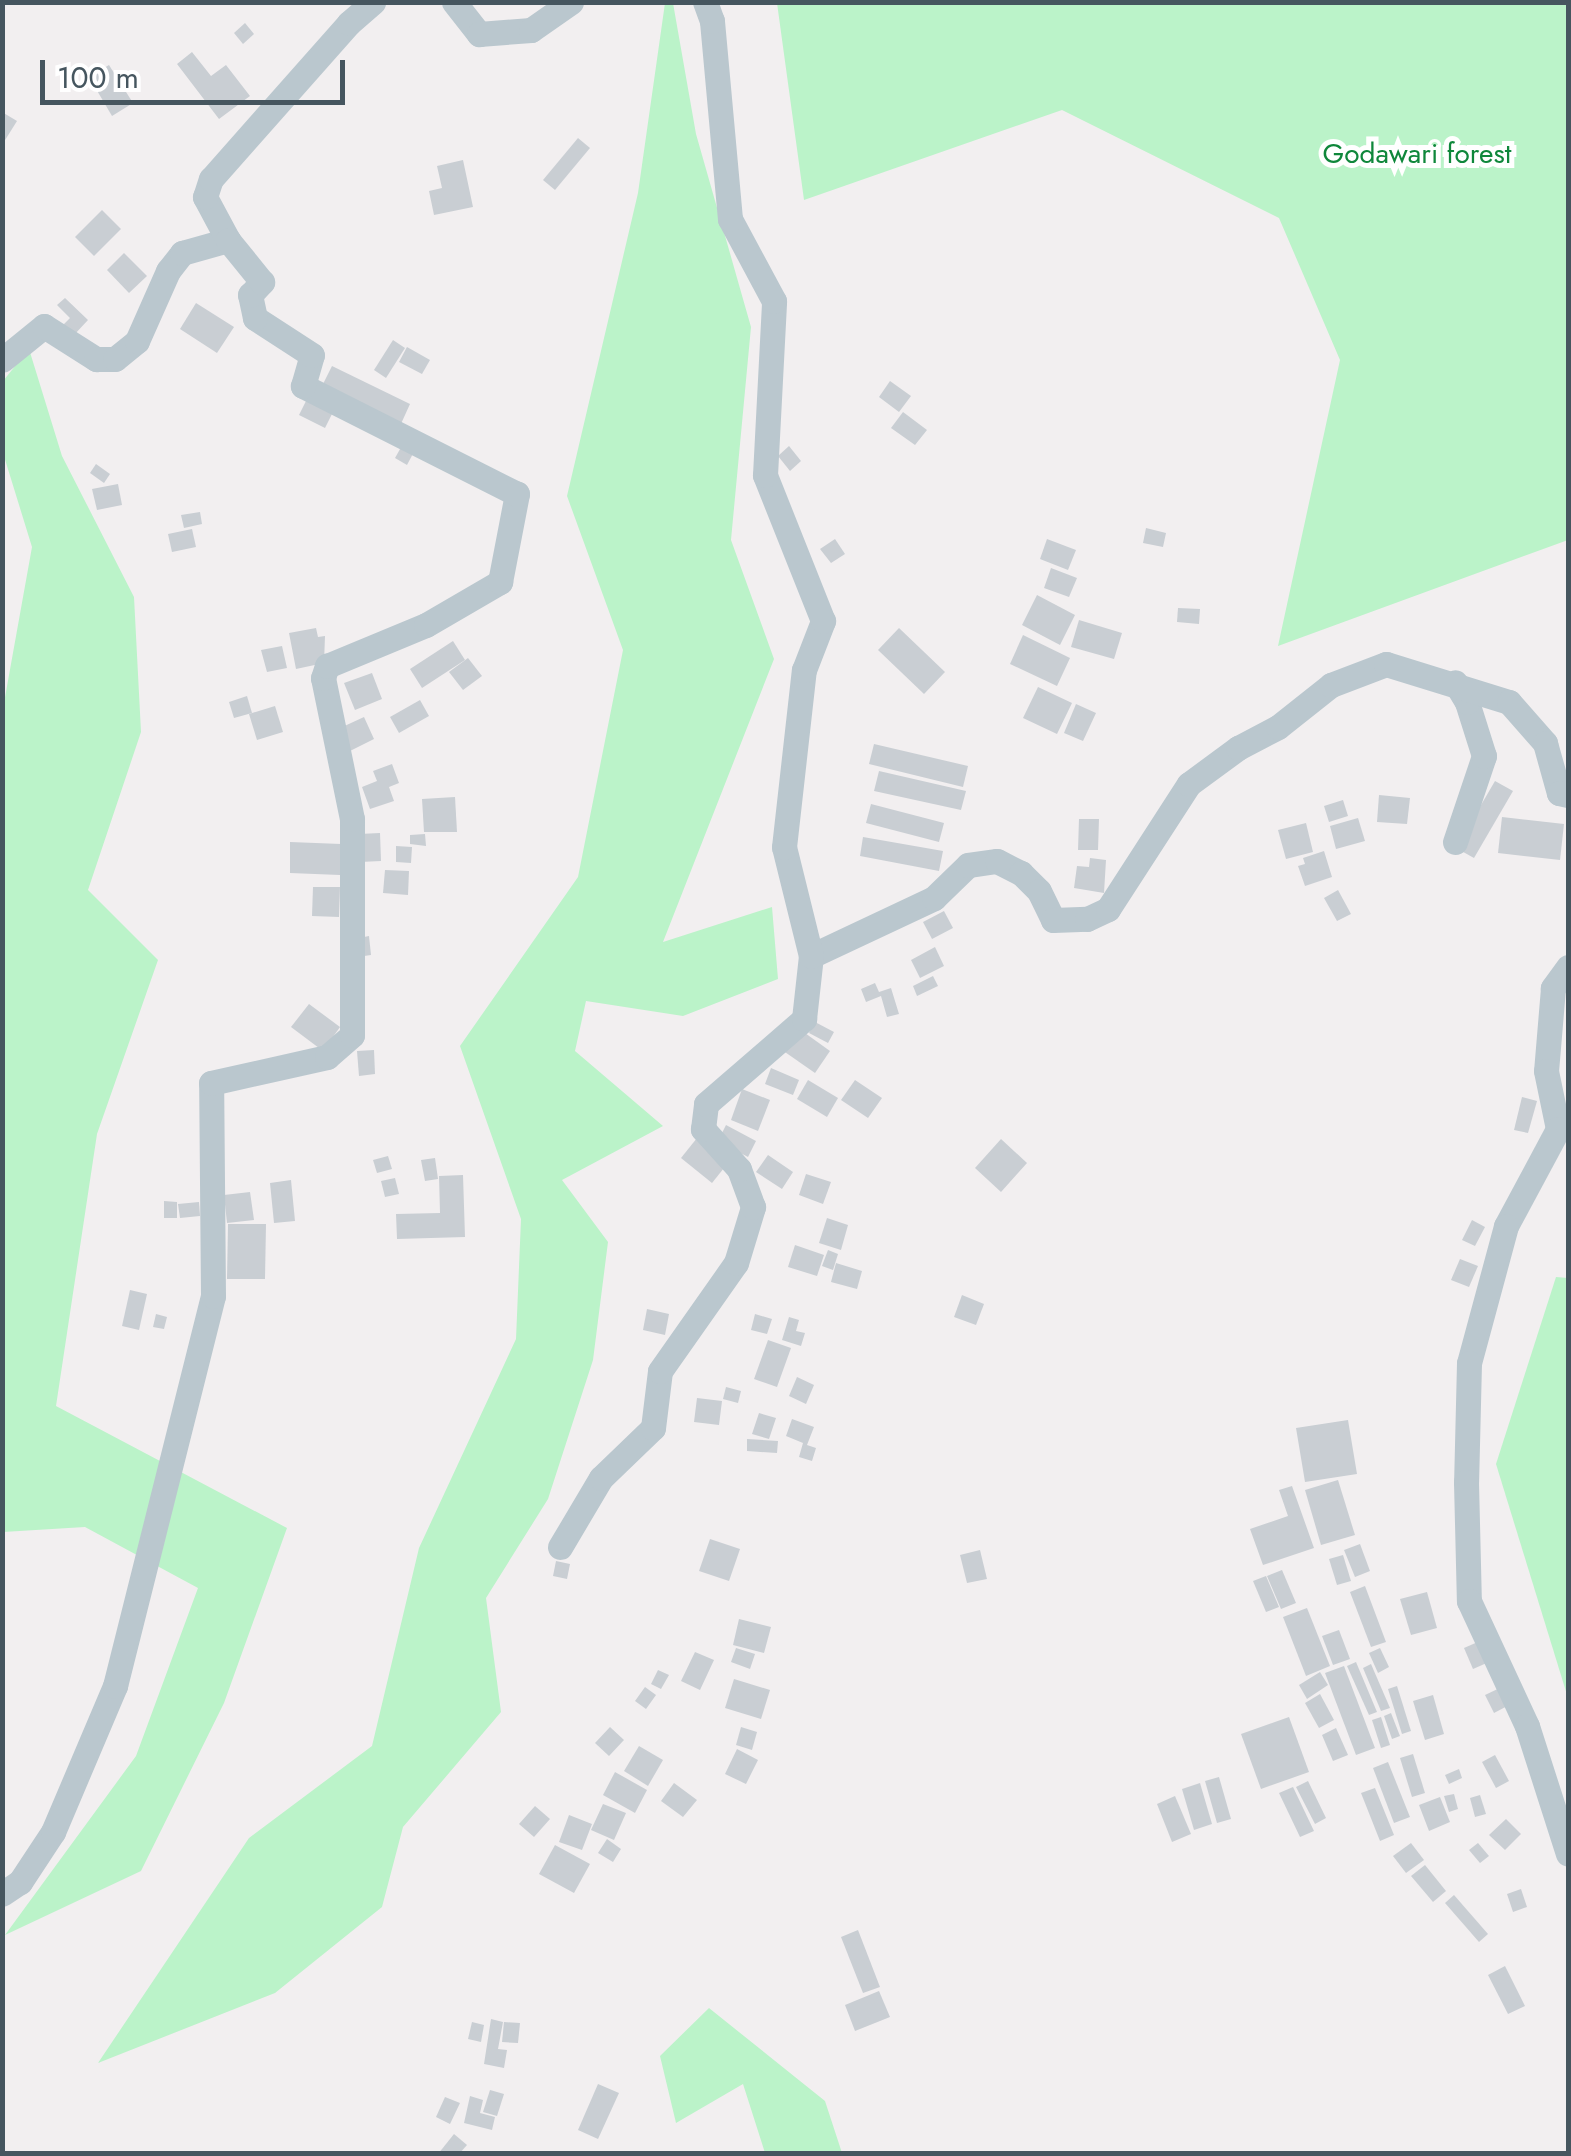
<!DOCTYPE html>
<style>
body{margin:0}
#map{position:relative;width:1571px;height:2156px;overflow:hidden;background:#f2eff0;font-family:Jost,sans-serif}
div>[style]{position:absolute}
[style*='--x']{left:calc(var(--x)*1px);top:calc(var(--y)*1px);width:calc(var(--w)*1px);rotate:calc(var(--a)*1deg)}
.green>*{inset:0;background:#bbf3c9}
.building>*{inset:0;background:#c9ced3}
.street>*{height:25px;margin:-12.5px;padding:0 12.5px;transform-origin:12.5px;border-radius:12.5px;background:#bac7ce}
span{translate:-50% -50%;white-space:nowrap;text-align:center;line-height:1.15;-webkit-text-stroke:10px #fff;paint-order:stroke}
.park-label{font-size:28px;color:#0f873b}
.frame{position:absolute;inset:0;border:5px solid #46565f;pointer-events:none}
.scale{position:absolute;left:40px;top:60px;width:305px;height:45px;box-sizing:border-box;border:5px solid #46565f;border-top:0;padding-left:12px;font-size:30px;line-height:35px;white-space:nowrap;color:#46565f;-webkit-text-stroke:8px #fff;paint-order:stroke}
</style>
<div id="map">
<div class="green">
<div style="clip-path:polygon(665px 3px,673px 3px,696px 134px,751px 327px,731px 540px,774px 659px,663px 942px,772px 907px,778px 979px,683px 1016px,586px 1001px,575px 1051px,663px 1126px,562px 1180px,608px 1242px,593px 1360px,548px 1499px,486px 1598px,501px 1712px,403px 1827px,382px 1907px,275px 1993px,98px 2063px,249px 1838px,372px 1746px,419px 1548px,516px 1339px,521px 1219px,460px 1046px,578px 877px,623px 650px,567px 496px,638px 193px)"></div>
<div style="clip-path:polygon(777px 3px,1568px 3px,1568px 540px,1278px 646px,1340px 360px,1279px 218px,1062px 110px,804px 200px)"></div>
<div style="clip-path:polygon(29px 349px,62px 456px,134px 597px,141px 732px,88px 890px,158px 960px,97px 1134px,56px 1406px,287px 1528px,224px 1703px,141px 1871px,5px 1935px,136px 1756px,198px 1588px,85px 1527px,3px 1532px,2px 714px,32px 547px,3px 453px,3px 381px)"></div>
<div style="clip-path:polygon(1556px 1277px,1568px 1278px,1568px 1698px,1496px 1464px)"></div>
<div style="clip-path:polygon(709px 2008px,825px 2101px,842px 2153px,765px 2153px,743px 2084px,676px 2123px,660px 2056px)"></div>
</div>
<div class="building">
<div style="clip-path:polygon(245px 23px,254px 34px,243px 44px,234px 33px)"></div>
<div style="clip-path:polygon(192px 52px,211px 76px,226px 65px,250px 96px,219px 119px,177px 64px)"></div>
<div style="clip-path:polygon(109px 65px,133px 103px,112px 116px,89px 77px)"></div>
<div style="clip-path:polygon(2px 112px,17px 121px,2px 145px)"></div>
<div style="clip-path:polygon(578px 138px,590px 148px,555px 190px,543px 180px)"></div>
<div style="clip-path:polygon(463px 160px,473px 207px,434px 215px,429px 191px,442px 188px,437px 166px)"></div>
<div style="clip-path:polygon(102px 210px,121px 229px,94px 256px,75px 237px)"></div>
<div style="clip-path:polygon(124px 253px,147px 276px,129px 293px,107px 270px)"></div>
<div style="clip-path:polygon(65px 298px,88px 320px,74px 335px,63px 325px,70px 318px,57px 305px)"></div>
<div style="clip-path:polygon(196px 303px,234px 327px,217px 353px,180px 329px)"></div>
<div style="clip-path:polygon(393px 340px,405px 348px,386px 378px,374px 370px)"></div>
<div style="clip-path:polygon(407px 347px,430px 360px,422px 374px,399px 362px)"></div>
<div style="clip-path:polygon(332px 366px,410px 404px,400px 426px,321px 388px)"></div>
<div style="clip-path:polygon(890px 381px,911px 396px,899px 412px,879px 397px)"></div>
<div style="clip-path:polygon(309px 395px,335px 408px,325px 428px,299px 415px)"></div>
<div style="clip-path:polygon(903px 412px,927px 430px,915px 445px,891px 428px)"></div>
<div style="clip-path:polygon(404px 442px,416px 448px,407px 465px,395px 458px)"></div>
<div style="clip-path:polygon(789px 446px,801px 461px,790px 471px,778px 456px)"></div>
<div style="clip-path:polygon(96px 464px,110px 474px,104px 483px,90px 473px)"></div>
<div style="clip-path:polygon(118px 484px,122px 505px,97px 510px,92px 489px)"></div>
<div style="clip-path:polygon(200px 512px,202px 524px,184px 528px,181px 515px)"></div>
<div style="clip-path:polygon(1146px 528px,1166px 533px,1163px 547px,1143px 543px)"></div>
<div style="clip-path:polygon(192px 529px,196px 547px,172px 552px,168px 534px)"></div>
<div style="clip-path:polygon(835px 539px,845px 554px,831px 563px,820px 549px)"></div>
<div style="clip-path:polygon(1047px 539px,1076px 550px,1068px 570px,1040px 559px)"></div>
<div style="clip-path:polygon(1051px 568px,1077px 578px,1069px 597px,1044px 588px)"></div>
<div style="clip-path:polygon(1037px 595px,1075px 615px,1060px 645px,1022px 625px)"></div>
<div style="clip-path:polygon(1178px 608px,1200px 609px,1199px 624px,1177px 622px)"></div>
<div style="clip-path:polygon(1079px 620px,1122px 633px,1114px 659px,1071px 647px)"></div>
<div style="clip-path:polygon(316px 628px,318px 637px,325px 636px,324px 663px,296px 669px,289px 633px)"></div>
<div style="clip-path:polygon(899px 628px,945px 672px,924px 694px,878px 650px)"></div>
<div style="clip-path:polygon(1023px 635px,1070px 658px,1057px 686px,1010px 664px)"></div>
<div style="clip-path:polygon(453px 641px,465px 660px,422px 688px,410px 669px)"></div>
<div style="clip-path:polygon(282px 646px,287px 668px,267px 672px,261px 650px)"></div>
<div style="clip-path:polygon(468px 658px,482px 676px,463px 690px,449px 672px)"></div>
<div style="clip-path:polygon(372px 673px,382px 699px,355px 710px,344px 683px)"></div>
<div style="clip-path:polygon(1038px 687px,1072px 703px,1057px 734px,1023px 718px)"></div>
<div style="clip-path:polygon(247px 696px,252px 713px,234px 718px,229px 702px)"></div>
<div style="clip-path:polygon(420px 700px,429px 716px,399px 733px,390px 717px)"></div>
<div style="clip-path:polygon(1076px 704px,1096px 713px,1083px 741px,1064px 733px)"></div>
<div style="clip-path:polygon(275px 706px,283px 732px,257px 740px,249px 714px)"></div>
<div style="clip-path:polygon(364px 717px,374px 739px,348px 752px,338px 729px)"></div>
<div style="clip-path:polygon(874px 744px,968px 766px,963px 787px,869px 764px)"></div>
<div style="clip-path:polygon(392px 764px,399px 783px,389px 787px,394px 801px,370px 809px,362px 787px,377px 781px,373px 771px)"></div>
<div style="clip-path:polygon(879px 771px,966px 791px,961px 810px,874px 791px)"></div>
<div style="clip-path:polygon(1495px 781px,1513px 791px,1474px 858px,1456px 848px)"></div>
<div style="clip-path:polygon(1379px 795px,1410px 798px,1407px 824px,1377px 822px)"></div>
<div style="clip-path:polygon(455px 797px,457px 832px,424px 832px,422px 799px)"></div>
<div style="clip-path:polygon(1343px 800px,1348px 816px,1329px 822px,1324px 806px)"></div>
<div style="clip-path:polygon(871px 804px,944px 823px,939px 842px,866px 823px)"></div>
<div style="clip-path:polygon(1502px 817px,1564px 824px,1560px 860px,1498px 853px)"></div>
<div style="clip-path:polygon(1358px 818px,1365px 841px,1336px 849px,1330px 826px)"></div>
<div style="clip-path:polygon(1079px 819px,1099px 819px,1098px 850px,1078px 850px)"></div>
<div style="clip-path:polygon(1306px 823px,1313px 852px,1286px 859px,1278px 830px)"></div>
<div style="clip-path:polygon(380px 833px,381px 861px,360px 862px,359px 834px)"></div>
<div style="clip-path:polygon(425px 834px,426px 846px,410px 844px,410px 835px)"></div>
<div style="clip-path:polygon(863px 837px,943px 851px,939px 871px,860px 856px)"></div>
<div style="clip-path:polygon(290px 842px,341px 844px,340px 875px,290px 873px)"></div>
<div style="clip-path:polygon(396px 846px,412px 847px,411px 863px,396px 862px)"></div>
<div style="clip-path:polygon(1324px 851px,1332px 877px,1305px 886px,1298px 866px,1305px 864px,1303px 858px)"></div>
<div style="clip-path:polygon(1090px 858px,1106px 860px,1104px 893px,1074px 888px,1077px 866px,1089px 867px)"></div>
<div style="clip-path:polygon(385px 870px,409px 871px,408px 895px,383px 893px)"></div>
<div style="clip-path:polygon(313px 887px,340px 887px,339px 917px,312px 916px)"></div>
<div style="clip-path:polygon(1338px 890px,1351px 914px,1337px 921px,1324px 898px)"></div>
<div style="clip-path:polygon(944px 911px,953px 928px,932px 939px,923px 922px)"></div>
<div style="clip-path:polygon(369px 936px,371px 955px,357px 957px,354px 939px)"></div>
<div style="clip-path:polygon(935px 947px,944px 966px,920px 978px,911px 960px)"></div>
<div style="clip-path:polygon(933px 976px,938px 986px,917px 996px,913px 986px)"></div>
<div style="clip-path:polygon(875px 983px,879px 992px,891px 988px,899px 1014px,887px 1017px,881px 996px,866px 1002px,861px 989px)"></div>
<div style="clip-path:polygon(309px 1004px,340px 1027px,323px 1051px,291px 1027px)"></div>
<div style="clip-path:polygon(815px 1022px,834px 1032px,828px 1043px,809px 1033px)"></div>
<div style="clip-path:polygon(798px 1028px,830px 1051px,815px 1073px,782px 1050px)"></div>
<div style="clip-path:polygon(374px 1050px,375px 1074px,359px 1076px,357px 1051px)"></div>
<div style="clip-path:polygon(771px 1068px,799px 1080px,793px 1095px,765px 1084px)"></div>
<div style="clip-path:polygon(808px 1080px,838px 1098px,827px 1117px,797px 1099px)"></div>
<div style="clip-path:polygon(855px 1080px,882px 1098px,868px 1118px,841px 1100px)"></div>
<div style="clip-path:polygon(742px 1089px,770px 1100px,758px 1131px,731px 1120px)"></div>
<div style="clip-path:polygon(1522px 1097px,1537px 1101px,1528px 1133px,1514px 1130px)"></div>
<div style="clip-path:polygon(726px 1125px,756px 1141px,748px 1157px,718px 1141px)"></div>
<div style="clip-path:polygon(697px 1138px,728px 1163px,712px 1183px,681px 1158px)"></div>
<div style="clip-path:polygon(1001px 1139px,1027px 1163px,1001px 1192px,975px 1168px)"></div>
<div style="clip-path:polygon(768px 1155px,793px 1172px,782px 1189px,756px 1172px)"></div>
<div style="clip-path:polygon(388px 1156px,392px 1169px,377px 1173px,373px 1160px)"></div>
<div style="clip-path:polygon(435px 1158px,438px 1179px,425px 1181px,421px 1160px)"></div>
<div style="clip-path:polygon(806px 1174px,831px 1182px,823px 1204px,799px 1195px)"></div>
<div style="clip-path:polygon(463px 1175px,465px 1237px,397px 1239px,396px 1214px,440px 1213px,439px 1176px)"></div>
<div style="clip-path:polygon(395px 1178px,399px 1194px,385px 1197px,381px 1181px)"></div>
<div style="clip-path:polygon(291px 1180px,295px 1221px,274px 1223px,270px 1183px)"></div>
<div style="clip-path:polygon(250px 1192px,254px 1220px,227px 1223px,224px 1195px)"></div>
<div style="clip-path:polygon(164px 1201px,177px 1202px,177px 1218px,164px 1218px)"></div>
<div style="clip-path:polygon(199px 1202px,200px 1216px,180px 1218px,178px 1204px)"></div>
<div style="clip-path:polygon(827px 1218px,848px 1225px,841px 1250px,819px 1243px)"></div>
<div style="clip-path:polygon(1472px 1220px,1485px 1227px,1475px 1246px,1462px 1240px)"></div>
<div style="clip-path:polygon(228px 1224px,266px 1224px,265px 1279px,227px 1279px)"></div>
<div style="clip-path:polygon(795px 1245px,824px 1255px,817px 1276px,788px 1267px)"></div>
<div style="clip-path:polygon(828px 1250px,838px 1254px,833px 1270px,822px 1266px)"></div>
<div style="clip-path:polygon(1460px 1259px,1478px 1266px,1469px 1287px,1451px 1280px)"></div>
<div style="clip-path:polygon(836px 1263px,862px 1271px,857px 1289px,831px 1282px)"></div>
<div style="clip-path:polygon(130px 1290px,147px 1294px,139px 1330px,122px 1326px)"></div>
<div style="clip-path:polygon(962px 1295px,984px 1304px,976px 1325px,954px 1317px)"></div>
<div style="clip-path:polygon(647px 1309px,669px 1314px,665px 1335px,643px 1330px)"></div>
<div style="clip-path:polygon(156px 1314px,167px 1317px,164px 1329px,153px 1327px)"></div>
<div style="clip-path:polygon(755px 1314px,772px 1319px,767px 1334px,751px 1330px)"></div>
<div style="clip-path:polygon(789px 1317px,799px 1320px,796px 1331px,805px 1333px,801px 1346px,782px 1340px)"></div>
<div style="clip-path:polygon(768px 1340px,791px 1348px,777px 1387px,754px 1379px)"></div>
<div style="clip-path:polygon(797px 1377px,814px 1385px,806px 1404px,789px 1396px)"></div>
<div style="clip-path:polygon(726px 1387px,741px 1391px,738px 1403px,723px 1399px)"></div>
<div style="clip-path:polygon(697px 1398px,722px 1401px,719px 1425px,694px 1422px)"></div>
<div style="clip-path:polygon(759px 1413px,776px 1418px,769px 1439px,752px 1434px)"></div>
<div style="clip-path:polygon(792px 1419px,814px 1427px,807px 1445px,816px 1448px,812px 1461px,799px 1457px,803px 1443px,786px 1436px)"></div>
<div style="clip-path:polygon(1348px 1420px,1357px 1474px,1305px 1482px,1296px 1428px)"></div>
<div style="clip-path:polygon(747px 1439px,778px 1441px,777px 1453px,747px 1451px)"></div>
<div style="clip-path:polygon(1338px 1480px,1355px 1535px,1321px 1545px,1305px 1490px)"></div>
<div style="clip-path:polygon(1292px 1486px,1314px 1548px,1263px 1565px,1250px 1529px,1288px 1516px,1279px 1490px)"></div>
<div style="clip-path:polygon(710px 1539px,740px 1549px,729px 1581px,699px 1571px)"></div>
<div style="clip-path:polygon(1360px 1544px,1370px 1571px,1355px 1577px,1344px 1550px)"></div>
<div style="clip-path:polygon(980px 1550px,987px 1579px,967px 1583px,960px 1555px)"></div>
<div style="clip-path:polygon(1343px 1555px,1351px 1581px,1337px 1585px,1329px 1559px)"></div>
<div style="clip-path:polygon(556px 1561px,570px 1564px,567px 1579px,553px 1576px)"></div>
<div style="clip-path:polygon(1282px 1570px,1296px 1603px,1281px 1609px,1267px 1576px)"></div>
<div style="clip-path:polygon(1266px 1576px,1279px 1607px,1266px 1612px,1253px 1581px)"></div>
<div style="clip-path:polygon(1365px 1586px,1386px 1642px,1371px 1647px,1350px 1592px)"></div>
<div style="clip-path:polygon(1427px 1592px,1437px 1628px,1411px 1635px,1400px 1599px)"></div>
<div style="clip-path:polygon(1307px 1608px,1330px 1666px,1306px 1676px,1283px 1617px)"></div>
<div style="clip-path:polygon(739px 1619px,771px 1627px,764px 1653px,733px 1645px)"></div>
<div style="clip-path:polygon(1339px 1630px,1350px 1659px,1333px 1665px,1322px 1636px)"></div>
<div style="clip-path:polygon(1480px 1641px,1489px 1662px,1473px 1669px,1464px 1648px)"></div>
<div style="clip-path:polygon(736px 1648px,755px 1654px,750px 1669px,731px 1662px)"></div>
<div style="clip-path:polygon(1380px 1648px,1389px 1667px,1378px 1673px,1369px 1653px)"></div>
<div style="clip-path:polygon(695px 1652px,714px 1660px,700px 1690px,681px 1681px)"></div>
<div style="clip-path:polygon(1356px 1662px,1377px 1712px,1369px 1715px,1347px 1666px)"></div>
<div style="clip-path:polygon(1371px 1664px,1390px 1708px,1381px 1711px,1363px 1668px)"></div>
<div style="clip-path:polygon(1344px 1666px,1375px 1748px,1356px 1755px,1325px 1673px)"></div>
<div style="clip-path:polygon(658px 1670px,669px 1675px,661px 1689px,651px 1684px)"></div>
<div style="clip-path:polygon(1320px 1672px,1328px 1685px,1307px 1699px,1299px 1685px)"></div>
<div style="clip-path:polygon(734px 1679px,770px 1690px,761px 1719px,725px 1708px)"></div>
<div style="clip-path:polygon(1397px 1686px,1411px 1731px,1402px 1734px,1388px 1689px)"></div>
<div style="clip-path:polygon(1504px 1686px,1513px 1703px,1494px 1713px,1485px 1695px)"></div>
<div style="clip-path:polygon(645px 1687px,656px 1695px,646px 1709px,635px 1701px)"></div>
<div style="clip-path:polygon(1320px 1694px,1334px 1720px,1319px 1728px,1305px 1703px)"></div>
<div style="clip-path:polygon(1433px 1695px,1444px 1734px,1425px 1740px,1413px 1701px)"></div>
<div style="clip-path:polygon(1391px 1713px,1400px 1736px,1392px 1739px,1384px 1716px)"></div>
<div style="clip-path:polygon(1289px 1717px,1309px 1772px,1261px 1789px,1241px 1734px)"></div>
<div style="clip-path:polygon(1381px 1717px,1390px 1745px,1381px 1748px,1372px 1720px)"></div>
<div style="clip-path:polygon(610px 1727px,624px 1740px,609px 1756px,595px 1743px)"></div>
<div style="clip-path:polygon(741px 1727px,757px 1732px,752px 1750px,736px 1745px)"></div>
<div style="clip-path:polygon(1336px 1728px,1348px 1755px,1333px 1761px,1322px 1735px)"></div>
<div style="clip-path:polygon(639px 1746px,663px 1760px,648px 1786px,624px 1771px)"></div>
<div style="clip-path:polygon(737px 1749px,758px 1760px,746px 1784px,725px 1774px)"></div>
<div style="clip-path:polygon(1413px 1754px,1425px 1793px,1412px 1797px,1400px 1758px)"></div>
<div style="clip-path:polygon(1495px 1755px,1509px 1781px,1496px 1788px,1482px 1762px)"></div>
<div style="clip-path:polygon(1388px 1762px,1410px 1817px,1394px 1823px,1373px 1768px)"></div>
<div style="clip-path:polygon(1459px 1769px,1462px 1778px,1449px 1784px,1445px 1775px)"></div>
<div style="clip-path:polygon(615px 1772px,647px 1790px,635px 1813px,603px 1795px)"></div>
<div style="clip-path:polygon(1219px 1777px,1231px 1819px,1217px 1823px,1205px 1781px)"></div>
<div style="clip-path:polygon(1308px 1781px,1326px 1818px,1315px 1824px,1296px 1787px)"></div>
<div style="clip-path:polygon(674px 1783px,697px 1800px,683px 1817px,661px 1801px)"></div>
<div style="clip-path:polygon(1200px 1783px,1212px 1824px,1194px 1830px,1182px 1789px)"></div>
<div style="clip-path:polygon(1293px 1787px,1314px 1831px,1300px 1837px,1279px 1793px)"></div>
<div style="clip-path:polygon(1375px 1788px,1394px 1835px,1380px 1841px,1361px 1793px)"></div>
<div style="clip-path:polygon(1454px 1794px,1458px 1809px,1449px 1812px,1444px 1796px)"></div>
<div style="clip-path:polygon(1480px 1795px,1486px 1814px,1475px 1817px,1470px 1798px)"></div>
<div style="clip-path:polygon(1175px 1796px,1191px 1834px,1172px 1842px,1157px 1804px)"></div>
<div style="clip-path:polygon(1440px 1797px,1450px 1822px,1429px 1831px,1419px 1805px)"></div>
<div style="clip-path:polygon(603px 1804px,626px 1813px,614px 1840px,591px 1830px)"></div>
<div style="clip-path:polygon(535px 1806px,550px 1819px,534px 1837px,519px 1824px)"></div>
<div style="clip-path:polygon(569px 1815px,592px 1824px,582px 1850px,559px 1842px)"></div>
<div style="clip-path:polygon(1506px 1819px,1521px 1834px,1505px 1850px,1489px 1835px)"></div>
<div style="clip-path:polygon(607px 1839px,621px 1849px,613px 1862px,598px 1853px)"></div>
<div style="clip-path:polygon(1411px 1843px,1424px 1860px,1406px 1873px,1393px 1856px)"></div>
<div style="clip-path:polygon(1478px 1843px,1489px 1856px,1480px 1863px,1469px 1850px)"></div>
<div style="clip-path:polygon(555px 1845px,590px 1864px,574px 1893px,539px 1874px)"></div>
<div style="clip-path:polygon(1425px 1865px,1446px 1891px,1433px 1902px,1411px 1876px)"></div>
<div style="clip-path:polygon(1521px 1889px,1527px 1907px,1513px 1912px,1507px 1894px)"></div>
<div style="clip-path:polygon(1454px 1895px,1488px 1934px,1479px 1942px,1445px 1903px)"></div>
<div style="clip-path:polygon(858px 1930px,880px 1987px,863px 1993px,841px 1937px)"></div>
<div style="clip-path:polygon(1505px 1966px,1525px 2006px,1508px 2014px,1488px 1975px)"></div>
<div style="clip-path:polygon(879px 1991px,890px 2017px,855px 2031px,845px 2005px)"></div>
<div style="clip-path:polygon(491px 2019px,503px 2022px,498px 2049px,507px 2050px,504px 2068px,484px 2064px)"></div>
<div style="clip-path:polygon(472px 2022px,484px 2025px,481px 2042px,468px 2039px)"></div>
<div style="clip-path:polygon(504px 2022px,520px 2023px,518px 2043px,502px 2042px)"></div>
<div style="clip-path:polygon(598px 2084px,619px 2093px,598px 2139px,578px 2130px)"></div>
<div style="clip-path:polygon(490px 2090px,504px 2094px,497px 2116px,483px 2112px)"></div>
<div style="clip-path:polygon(470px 2096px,483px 2100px,480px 2113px,495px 2117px,492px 2130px,464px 2123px)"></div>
<div style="clip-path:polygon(445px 2097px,460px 2103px,450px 2124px,436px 2117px)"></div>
<div style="clip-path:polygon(454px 2134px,467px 2145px,459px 2154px,438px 2154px)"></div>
</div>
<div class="street">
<div style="--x:454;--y:2;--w:41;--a:52"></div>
<div style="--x:479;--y:34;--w:52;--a:-4.4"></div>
<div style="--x:531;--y:30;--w:49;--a:-35"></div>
<div style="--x:2;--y:360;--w:54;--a:-39"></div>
<div style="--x:44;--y:326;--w:62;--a:32.4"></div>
<div style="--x:96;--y:359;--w:19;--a:0"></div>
<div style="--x:115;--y:359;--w:28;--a:-39"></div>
<div style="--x:137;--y:341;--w:77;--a:-66.1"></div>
<div style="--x:168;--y:271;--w:23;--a:-52"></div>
<div style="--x:182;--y:253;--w:48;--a:-15.8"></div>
<div style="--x:228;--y:240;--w:49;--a:-118.1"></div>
<div style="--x:205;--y:197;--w:19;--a:-72"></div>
<div style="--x:211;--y:179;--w:208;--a:-48.5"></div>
<div style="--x:349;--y:23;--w:32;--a:-41"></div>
<div style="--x:1455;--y:842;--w:91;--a:-71.4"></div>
<div style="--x:1484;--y:756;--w:57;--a:-107.5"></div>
<div style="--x:1467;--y:702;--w:23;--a:-121"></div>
<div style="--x:811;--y:956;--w:136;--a:-25.2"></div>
<div style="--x:934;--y:898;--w:47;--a:-44.1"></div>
<div style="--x:968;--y:865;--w:29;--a:-8"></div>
<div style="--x:997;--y:861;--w:27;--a:27"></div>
<div style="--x:1021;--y:873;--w:25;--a:45"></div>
<div style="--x:1039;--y:891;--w:32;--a:64"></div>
<div style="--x:1053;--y:920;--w:34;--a:-2"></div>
<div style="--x:1087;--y:919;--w:23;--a:-25"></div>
<div style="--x:1108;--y:909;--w:149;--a:-57.1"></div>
<div style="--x:1189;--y:784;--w:61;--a:-36.3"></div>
<div style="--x:1238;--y:748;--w:45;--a:-27.7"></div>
<div style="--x:1278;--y:727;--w:68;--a:-38.4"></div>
<div style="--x:1331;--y:685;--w:59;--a:-20.9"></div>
<div style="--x:1386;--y:664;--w:129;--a:17.2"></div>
<div style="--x:1509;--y:702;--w:55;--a:48.7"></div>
<div style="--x:1545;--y:743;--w:52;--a:74.4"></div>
<div style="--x:1559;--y:793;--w:9;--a:13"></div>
<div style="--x:1568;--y:967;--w:26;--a:126"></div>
<div style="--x:1553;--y:988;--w:83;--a:94.8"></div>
<div style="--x:1546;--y:1071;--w:59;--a:78.3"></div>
<div style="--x:1558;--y:1129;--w:110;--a:118.2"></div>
<div style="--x:1506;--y:1226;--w:142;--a:105.1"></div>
<div style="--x:1469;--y:1363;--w:119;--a:91.4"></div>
<div style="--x:1466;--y:1482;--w:119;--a:88.6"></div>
<div style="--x:1469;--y:1601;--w:138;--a:65.1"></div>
<div style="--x:1527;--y:1726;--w:134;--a:72.2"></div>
<div style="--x:560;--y:1547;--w:80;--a:-59.3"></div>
<div style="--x:601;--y:1478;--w:72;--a:-43.9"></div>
<div style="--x:653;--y:1428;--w:57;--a:-83"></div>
<div style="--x:660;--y:1371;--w:132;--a:-54.9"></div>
<div style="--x:736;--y:1263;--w:59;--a:-73.1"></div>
<div style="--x:753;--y:1207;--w:40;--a:-110.2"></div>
<div style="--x:739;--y:1169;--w:54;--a:-132"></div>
<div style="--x:703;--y:1129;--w:25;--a:-83"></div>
<div style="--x:706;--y:1104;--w:130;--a:-40.9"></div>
<div style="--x:804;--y:1019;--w:63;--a:-83.7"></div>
<div style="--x:811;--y:956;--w:112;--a:-103.9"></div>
<div style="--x:784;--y:847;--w:178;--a:-83.6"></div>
<div style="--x:804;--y:670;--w:53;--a:-68.8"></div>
<div style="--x:823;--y:621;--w:157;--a:-111.7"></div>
<div style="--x:765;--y:475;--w:174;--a:-87"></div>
<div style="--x:774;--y:301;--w:93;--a:-118.2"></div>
<div style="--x:730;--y:219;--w:199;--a:-95.2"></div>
<div style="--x:712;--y:21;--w:20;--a:-110"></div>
<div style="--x:2;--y:1894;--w:22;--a:-34"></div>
<div style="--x:20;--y:1882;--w:60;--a:-56.6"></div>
<div style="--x:53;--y:1832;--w:159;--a:-67"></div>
<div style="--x:115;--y:1686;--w:402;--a:-75.9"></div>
<div style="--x:213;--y:1296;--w:213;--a:-90.5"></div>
<div style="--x:211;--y:1083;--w:119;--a:-12.6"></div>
<div style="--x:327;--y:1057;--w:33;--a:-41"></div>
<div style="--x:352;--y:1035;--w:216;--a:-90"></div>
<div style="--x:352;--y:819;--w:144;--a:-101.6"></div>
<div style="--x:323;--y:678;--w:13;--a:-72"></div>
<div style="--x:327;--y:666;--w:107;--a:-22.5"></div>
<div style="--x:426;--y:625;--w:86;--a:-30.2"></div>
<div style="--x:500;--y:582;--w:90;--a:-79.1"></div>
<div style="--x:517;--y:494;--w:240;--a:-153.2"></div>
<div style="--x:303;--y:386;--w:32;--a:-74"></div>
<div style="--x:312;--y:355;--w:68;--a:-147"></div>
<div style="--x:255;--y:318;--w:24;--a:-102"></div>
<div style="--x:250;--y:295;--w:18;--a:-47"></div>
<div style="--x:262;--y:282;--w:54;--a:-129"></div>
</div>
<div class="park-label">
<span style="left:1417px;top:154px">Godawari forest</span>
</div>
<div class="frame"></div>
<div class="scale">100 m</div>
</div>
